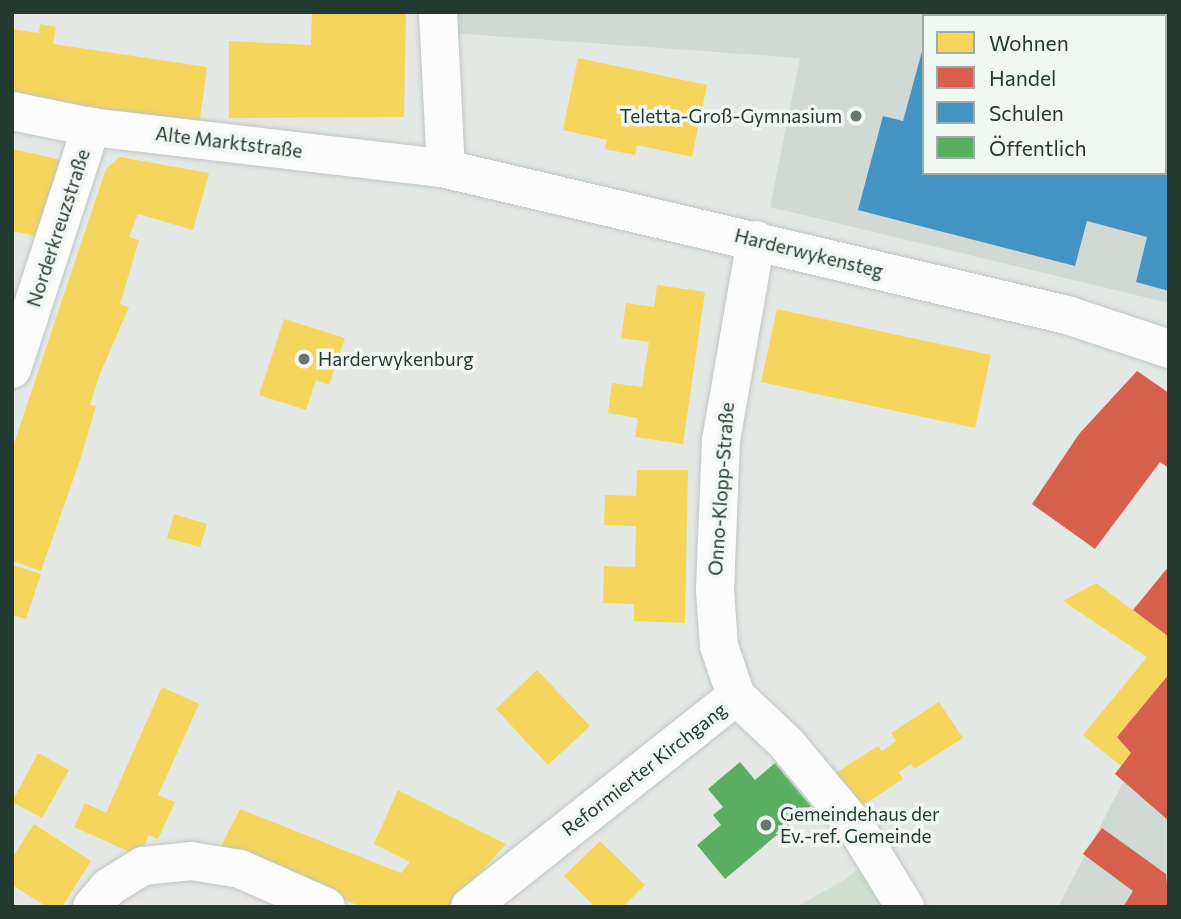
<!DOCTYPE html>
<meta charset="utf-8">
<style>
body{margin:0}
#map{position:relative;width:1181px;height:919px;overflow:hidden;background:#e3e8e5;font-family:Commissioner,sans-serif}
div>[style]{position:absolute}
[style*='--x']{left:calc(var(--x)*1px);top:calc(var(--y)*1px);width:calc(var(--w)*1px);rotate:calc(var(--a)*1deg)}
.built>*{inset:0;background:#d1d9d5}
.green>*{inset:0;background:#cde0d1}
.homes>*{inset:0;background:#f6d55c}
.shops>*{inset:0;background:#d6604d}
.schools>*{inset:0;background:#4393c3}
.public>*{inset:0;background:#5aae61}
.roads{filter:drop-shadow(0 0 2px #c0c5c2) drop-shadow(0 0 2px #c0c5c2)}
.minor>*{height:38px;margin:-19px;padding:0 19px;transform-origin:19px;border-radius:19px;background:#fbfcfb}
.dots>*{width:19px;height:19px;translate:-50% -50%;box-sizing:border-box;border:4px solid #f1f7f3;border-radius:50%}
span{translate:-50% -50%;white-space:nowrap;text-align:center;line-height:1.15;-webkit-text-stroke:7px #f1f7f3;paint-order:stroke}
.poi-label{font-size:19px;color:#233a31}
.right{translate:-100% -50%;text-align:right}
.left{translate:0 -50%;text-align:left}
.street-label{font-size:19px;color:#233a31}
.frame{position:absolute;inset:0;border:14px solid #233a31;pointer-events:none}
.legend{position:absolute;left:922px;top:14px;width:245px;height:161px;box-sizing:border-box;background:#f1f7f3;border:2px solid #9faba5;margin:0;padding:9px 12px;list-style:none;font-size:21px;color:#233a31}
.legend li{display:flex;align-items:center;gap:14px;height:35px}
.legend b{width:35px;border:2px solid #9faba5}
</style>
<div id="map">
<div class="built">
<div style="clip-path:polygon(evenodd,451px 12px,1169px 12px,1169px 303px,770px 207px,800px 58px,452px 33px,451px 12px,924px 16px,1165px 16px,1165px 173px,924px 173px,924px 16px)"></div>
<div style="clip-path:polygon(1169px 694px,1169px 907px,1058px 907px)"></div>
</div>
<div class="green">
<div style="clip-path:polygon(867px 862px,897px 907px,796px 907px,844px 880px)"></div>
</div>
<div class="homes">
<div style="clip-path:polygon(312px 12px,406px 12px,404px 117px,229px 118px,229px 41px,311px 45px)"></div>
<div style="clip-path:polygon(40px 24px,56px 27px,53px 44px,207px 67px,199px 126px,12px 96px,12px 29px,39px 33px)"></div>
<div style="clip-path:polygon(578px 58px,707px 85px,692px 157px,637px 145px,635px 155px,605px 149px,607px 140px,563px 130px)"></div>
<div style="clip-path:polygon(12px 149px,67px 161px,50px 239px,12px 231px)"></div>
<div style="clip-path:polygon(120px 157px,209px 173px,193px 230px,138px 214px,129px 237px,139px 240px,120px 304px,129px 307px,99px 376px,90px 405px,96px 406px,80px 460px,41px 571px,12px 561px,12px 450px,106px 169px)"></div>
<div style="clip-path:polygon(657px 285px,705px 292px,683px 444px,635px 437px,638px 418px,608px 413px,612px 383px,642px 387px,649px 342px,621px 338px,626px 303px,654px 307px)"></div>
<div style="clip-path:polygon(777px 309px,991px 355px,975px 428px,761px 382px)"></div>
<div style="clip-path:polygon(284px 319px,345px 338px,329px 385px,316px 380px,306px 410px,259px 395px)"></div>
<div style="clip-path:polygon(637px 470px,688px 470px,685px 623px,634px 621px,634px 604px,603px 603px,604px 566px,635px 567px,636px 526px,604px 525px,605px 495px,636px 496px)"></div>
<div style="clip-path:polygon(174px 514px,207px 524px,200px 547px,167px 538px)"></div>
<div style="clip-path:polygon(12px 565px,41px 574px,26px 619px,12px 615px)"></div>
<div style="clip-path:polygon(1096px 583px,1169px 637px,1169px 674px,1117px 737px,1131px 753px,1121px 766px,1083px 735px,1147px 657px,1063px 601px)"></div>
<div style="clip-path:polygon(537px 670px,590px 726px,548px 765px,496px 709px)"></div>
<div style="clip-path:polygon(162px 687px,199px 704px,158px 795px,175px 802px,158px 839px,149px 835px,139px 856px,74px 827px,85px 803px,106px 813px)"></div>
<div style="clip-path:polygon(939px 702px,963px 738px,914px 769px,911px 764px,899px 772px,903px 779px,851px 813px,828px 778px,878px 746px,882px 751px,896px 741px,891px 733px)"></div>
<div style="clip-path:polygon(38px 753px,69px 770px,42px 818px,12px 802px)"></div>
<div style="clip-path:polygon(398px 790px,506px 844px,449px 907px,362px 907px,220px 848px,240px 809px,401px 873px,410px 862px,374px 844px)"></div>
<div style="clip-path:polygon(34px 824px,91px 861px,62px 907px,47px 907px,12px 885px,12px 858px)"></div>
<div style="clip-path:polygon(600px 841px,645px 885px,623px 907px,595px 907px,564px 876px)"></div>
</div>
<div class="shops">
<div style="clip-path:polygon(1137px 371px,1169px 393px,1169px 468px,1160px 462px,1095px 549px,1032px 504px,1079px 434px)"></div>
<div style="clip-path:polygon(1169px 566px,1169px 637px,1133px 610px)"></div>
<div style="clip-path:polygon(1169px 674px,1169px 821px,1115px 774px,1131px 753px,1117px 737px)"></div>
<div style="clip-path:polygon(1102px 828px,1166px 874px,1169px 907px,1123px 907px,1133px 891px,1083px 854px)"></div>
</div>
<div class="schools">
<div style="clip-path:polygon(931px 12px,996px 12px,930px 16px)"></div>
<div style="clip-path:polygon(924px 44px,924px 173px,1165px 173px,1165px 166px,1169px 167px,1169px 291px,1136px 282px,1147px 237px,1087px 221px,1075px 266px,858px 210px,883px 116px,903px 121px)"></div>
</div>
<div class="public">
<div style="clip-path:polygon(740px 762px,755px 780px,775px 763px,811px 806px,725px 879px,697px 845px,721px 825px,713px 815px,723px 807px,708px 789px)"></div>
</div>
<div class="roads">
<div class="minor">
<div style="--x:438;--y:12;--w:157;--a:87.1"></div>
<div style="--x:12;--y:111;--w:81;--a:11.4"></div>
<div style="--x:91;--y:127;--w:357;--a:6.7"></div>
<div style="--x:446;--y:169;--w:638;--a:13.23"></div>
<div style="--x:1067;--y:315;--w:108;--a:18.4"></div>
<div style="--x:756;--y:240;--w:203;--a:99.9"></div>
<div style="--x:721;--y:440;--w:151;--a:92.3"></div>
<div style="--x:715;--y:591;--w:55;--a:85.8"></div>
<div style="--x:719;--y:646;--w:53;--a:71.2"></div>
<div style="--x:736;--y:696;--w:69;--a:43.2"></div>
<div style="--x:786;--y:743;--w:109;--a:50.2"></div>
<div style="--x:856;--y:827;--w:94;--a:58.5"></div>
<div style="--x:12;--y:369;--w:255;--a:-71.9"></div>
<div style="--x:92;--y:907;--w:26;--a:-50"></div>
<div style="--x:109;--y:887;--w:40;--a:-32"></div>
<div style="--x:143;--y:866;--w:48;--a:-5.9"></div>
<div style="--x:191;--y:861;--w:50;--a:9.3"></div>
<div style="--x:240;--y:869;--w:94;--a:23.8"></div>
<div style="--x:470;--y:907;--w:340;--a:-38.4"></div>
</div>
</div>
<div class="dots">
<div style="left:856px;top:116px;background:#667770"></div>
<div style="left:304px;top:359px;background:#667770"></div>
<div style="left:766px;top:825px;background:#667770"></div>
</div>
<div class="poi-label">
<span class="right" style="left:842px;top:116px">Teletta-Groß-Gymnasium</span>
<span class="left" style="left:318px;top:359px">Harderwykenburg</span>
<span class="left" style="left:780px;top:825px">Gemeindehaus der<br>Ev.-ref. Gemeinde</span>
</div>
<div class="street-label">
<span style="left:229px;top:142px;rotate:7deg">Alte Marktstraße</span>
<span style="left:58px;top:228px;rotate:-72deg">Norderkreuzstraße</span>
<span style="left:809px;top:253px;rotate:14deg">Harderwykensteg</span>
<span style="left:721px;top:489px;rotate:-86deg">Onno-Klopp-Straße</span>
<span style="left:644px;top:769px;rotate:-38deg">Reformierter Kirchgang</span>
</div>
<div class="frame"></div>
<ul class="legend">
<li><b style="height:19px;background:#f6d55c"></b>Wohnen</li>
<li><b style="height:19px;background:#d6604d"></b>Handel</li>
<li><b style="height:19px;background:#4393c3"></b>Schulen</li>
<li><b style="height:19px;background:#5aae61"></b>Öffentlich</li>
</ul>
</div>
